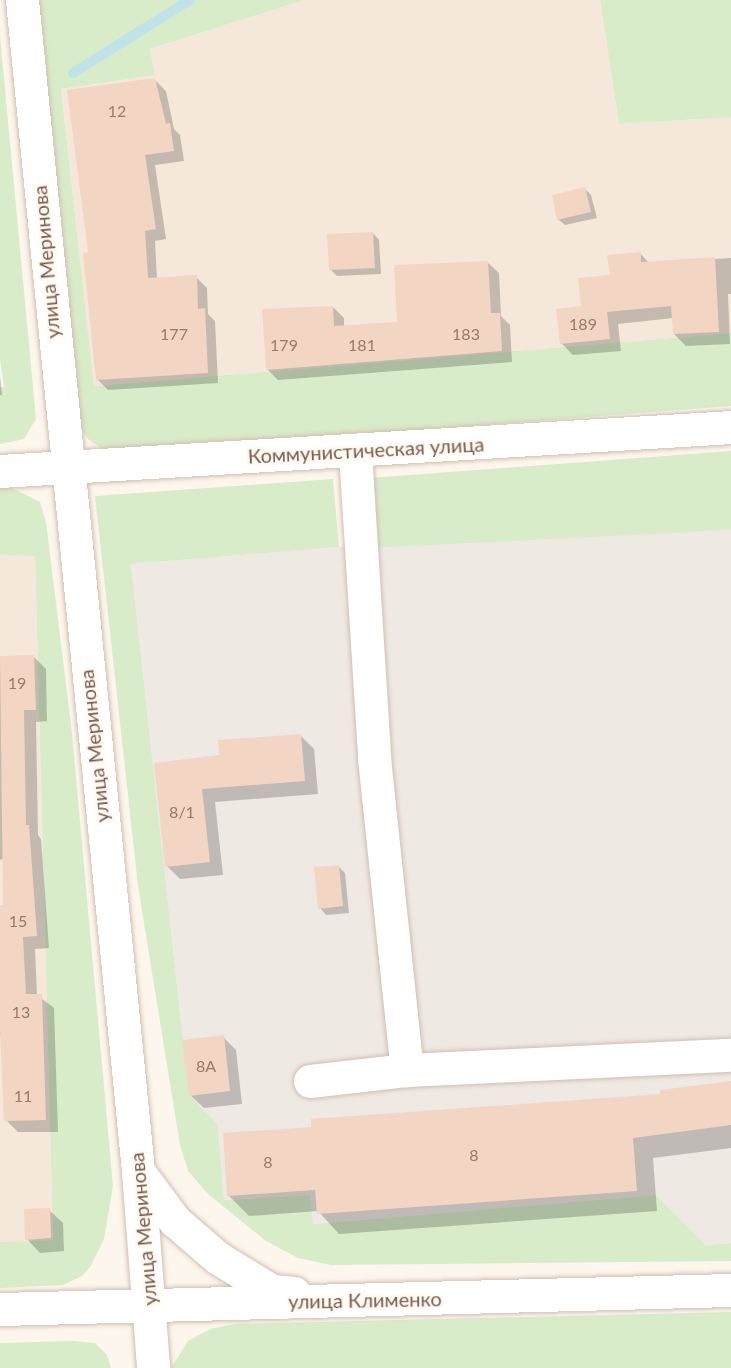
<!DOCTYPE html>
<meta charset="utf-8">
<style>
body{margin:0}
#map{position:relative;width:731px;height:1368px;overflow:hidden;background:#fdf6ec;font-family:Lato,sans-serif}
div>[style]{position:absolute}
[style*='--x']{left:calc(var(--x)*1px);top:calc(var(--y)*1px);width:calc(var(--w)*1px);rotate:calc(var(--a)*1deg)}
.residential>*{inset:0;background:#f5e8da}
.industrial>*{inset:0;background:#efe9e4}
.green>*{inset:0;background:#d8ecc9}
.shadow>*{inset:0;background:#0003}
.stream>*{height:10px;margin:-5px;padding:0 5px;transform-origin:5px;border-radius:5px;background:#bfe3e8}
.building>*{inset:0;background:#f3d5c3}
.roads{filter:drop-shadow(0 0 2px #d1beb0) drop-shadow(0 0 2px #d1beb0)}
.minor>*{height:33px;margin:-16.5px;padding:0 16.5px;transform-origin:16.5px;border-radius:16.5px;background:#fff}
span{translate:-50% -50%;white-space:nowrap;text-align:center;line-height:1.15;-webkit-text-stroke:6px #fffaf3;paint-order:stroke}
.number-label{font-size:16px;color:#987a6a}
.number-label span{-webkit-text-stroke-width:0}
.street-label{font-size:20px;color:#7a5c4d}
</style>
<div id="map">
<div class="residential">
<div style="clip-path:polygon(304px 0,600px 0,619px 124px,731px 117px,731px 333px,94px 386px,61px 89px,155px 75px,150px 49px)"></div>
<div style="clip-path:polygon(0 555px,35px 555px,53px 1240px,0 1242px)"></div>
</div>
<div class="industrial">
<div style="clip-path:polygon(731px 530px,731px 1243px,706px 1245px,656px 1195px,312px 1224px,309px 1195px,224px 1200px,218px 1125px,189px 1096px,131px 564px,339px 547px)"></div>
</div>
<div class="green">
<div style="clip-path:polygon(38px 0,304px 0,150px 49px,155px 75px,61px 89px,94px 386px,731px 333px,731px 406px,118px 453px,104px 450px,89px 440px,79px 427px)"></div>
<div style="clip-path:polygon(600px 0,731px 0,731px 117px,619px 124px)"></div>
<div style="clip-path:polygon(0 36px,36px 419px,24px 439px,0 444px,0 387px,4px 387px,0 359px)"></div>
<div style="clip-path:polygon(731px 451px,731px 530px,371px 548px,369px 478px)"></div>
<div style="clip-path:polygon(333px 479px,339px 547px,131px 564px,189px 1095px,218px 1125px,224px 1200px,310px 1195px,313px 1224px,656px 1195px,706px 1245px,731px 1243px,731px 1261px,331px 1265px,298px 1258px,266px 1241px,208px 1194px,188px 1171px,180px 1145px,138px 886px,95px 496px)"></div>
<div style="clip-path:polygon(0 487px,10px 487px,40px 502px,46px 522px,72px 733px,113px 1186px,104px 1239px,90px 1267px,82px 1276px,63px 1285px,0 1288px,0 1242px,53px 1240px,35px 556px,0 555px)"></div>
<div style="clip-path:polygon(731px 1312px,731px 1368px,171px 1368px,188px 1341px,210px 1329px,235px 1324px)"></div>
<div style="clip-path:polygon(74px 1341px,95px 1343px,107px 1355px,111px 1368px,0 1368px,0 1343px)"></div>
</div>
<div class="shadow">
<div style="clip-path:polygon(155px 80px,166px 91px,174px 129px,180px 135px,184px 161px,155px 165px,166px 239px,155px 241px,157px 279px,196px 277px,207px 288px,208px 314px,215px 321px,218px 383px,108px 390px,97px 379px,90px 253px)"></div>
<div style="clip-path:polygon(585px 189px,591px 195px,597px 218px,565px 225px,558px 219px)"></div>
<div style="clip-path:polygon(373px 233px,379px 240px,381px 274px,337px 276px,330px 269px)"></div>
<div style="clip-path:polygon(640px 253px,649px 263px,731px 258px,731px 294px,728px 294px,730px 344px,686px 346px,674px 334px,673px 318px,618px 324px,621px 351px,573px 355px,561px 343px,582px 308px)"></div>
<div style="clip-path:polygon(487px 262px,499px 273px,501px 316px,510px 325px,512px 362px,278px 380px,267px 369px,333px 307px,344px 318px,344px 327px,398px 324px)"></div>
<div style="clip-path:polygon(0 375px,2px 395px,0 395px)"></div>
<div style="clip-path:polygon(33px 656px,46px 669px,47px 721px,36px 722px,38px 835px,41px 839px,49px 948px,35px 949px,37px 995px,54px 1008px,58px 1132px,18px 1132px,6px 1120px,4px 1040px,0 1036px,0 907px,5px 907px,3px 859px,0 860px,0 658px)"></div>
<div style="clip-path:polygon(300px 735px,314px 749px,318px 794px,215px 802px,223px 875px,180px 879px,167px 866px,156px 764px,221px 757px)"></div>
<div style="clip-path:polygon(338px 866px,345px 873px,349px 913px,326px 915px,320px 908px)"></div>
<div style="clip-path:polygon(223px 1037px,236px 1050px,242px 1104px,204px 1108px,190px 1095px)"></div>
<div style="clip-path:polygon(731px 1083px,731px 1148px,653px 1158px,657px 1211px,339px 1234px,318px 1211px,249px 1216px,228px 1195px,313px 1128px,662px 1095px)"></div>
<div style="clip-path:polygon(49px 1210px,63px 1223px,64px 1251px,40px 1253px,27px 1239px)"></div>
</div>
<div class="stream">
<div style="--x:73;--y:73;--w:138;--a:-32"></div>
</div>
<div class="building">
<div style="clip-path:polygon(155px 78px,166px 124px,170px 123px,174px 151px,145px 155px,156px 229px,145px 231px,148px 278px,197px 275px,198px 309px,205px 308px,208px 373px,96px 380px,83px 253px,88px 252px,67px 90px)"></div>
<div style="clip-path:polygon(585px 187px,591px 212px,557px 220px,552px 195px)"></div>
<div style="clip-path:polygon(373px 232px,375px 268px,329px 270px,327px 234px)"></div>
<div style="clip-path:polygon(641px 252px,641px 262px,715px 257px,719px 332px,673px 334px,671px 306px,607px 312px,610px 339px,560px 344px,556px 309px,581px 306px,578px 278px,610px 275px,607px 255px)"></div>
<div style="clip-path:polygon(488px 261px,491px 313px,500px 313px,502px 351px,266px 370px,262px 309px,333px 306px,334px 326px,397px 322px,394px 265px)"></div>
<div style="clip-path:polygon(34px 655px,36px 710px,24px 710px,26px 825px,29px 825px,37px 936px,23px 937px,26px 994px,42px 994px,46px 1120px,4px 1121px,0 1030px,0 905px,3px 905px,0 656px)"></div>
<div style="clip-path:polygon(301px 734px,305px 781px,202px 789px,210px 862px,165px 867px,154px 763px,219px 755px,218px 740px)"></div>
<div style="clip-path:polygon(339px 865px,343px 906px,318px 909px,314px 867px)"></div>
<div style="clip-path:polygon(224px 1035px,230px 1091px,189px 1096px,182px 1040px)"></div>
<div style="clip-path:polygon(731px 1081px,731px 1125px,633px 1138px,637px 1191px,317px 1214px,315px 1190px,227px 1196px,223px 1133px,311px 1127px,311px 1119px,660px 1094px,660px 1090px)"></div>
<div style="clip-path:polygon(50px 1208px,51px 1238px,25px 1240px,24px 1209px)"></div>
</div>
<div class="roads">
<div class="minor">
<div style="--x:22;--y:0;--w:1177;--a:84.34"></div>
<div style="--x:138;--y:1171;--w:198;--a:85.6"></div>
<div style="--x:355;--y:452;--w:307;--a:86.4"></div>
<div style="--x:374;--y:758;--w:314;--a:84"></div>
<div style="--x:0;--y:471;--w:732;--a:-3.44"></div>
<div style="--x:310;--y:1081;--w:98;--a:-6.5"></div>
<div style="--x:407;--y:1070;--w:324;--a:-2.7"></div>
<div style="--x:138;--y:1171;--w:62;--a:53.5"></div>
<div style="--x:175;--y:1221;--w:57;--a:40.7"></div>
<div style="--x:218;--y:1258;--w:63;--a:31.4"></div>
<div style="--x:272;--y:1291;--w:22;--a:5"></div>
<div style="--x:0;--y:1309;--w:731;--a:-1.49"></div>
</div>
</div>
<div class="number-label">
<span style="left:117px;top:111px">12</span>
<span style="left:583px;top:324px">189</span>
<span style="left:174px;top:334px">177</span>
<span style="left:466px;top:334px">183</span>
<span style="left:284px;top:345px">179</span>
<span style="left:362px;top:345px">181</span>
<span style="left:17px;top:683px">19</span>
<span style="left:182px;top:812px">8/1</span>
<span style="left:18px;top:921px">15</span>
<span style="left:21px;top:1012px">13</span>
<span style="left:206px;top:1066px">8А</span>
<span style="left:23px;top:1096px">11</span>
<span style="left:474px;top:1155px">8</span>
<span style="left:268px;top:1162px">8</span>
</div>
<div class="street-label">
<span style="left:46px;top:262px;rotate:-95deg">улица Меринова</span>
<span style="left:366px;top:450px;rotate:-3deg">Коммунистическая улица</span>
<span style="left:94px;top:746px;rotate:-96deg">улица Меринова</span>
<span style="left:143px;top:1229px;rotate:-95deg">улица Меринова</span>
<span style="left:365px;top:1300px;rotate:-1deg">улица Клименко</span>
</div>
</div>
